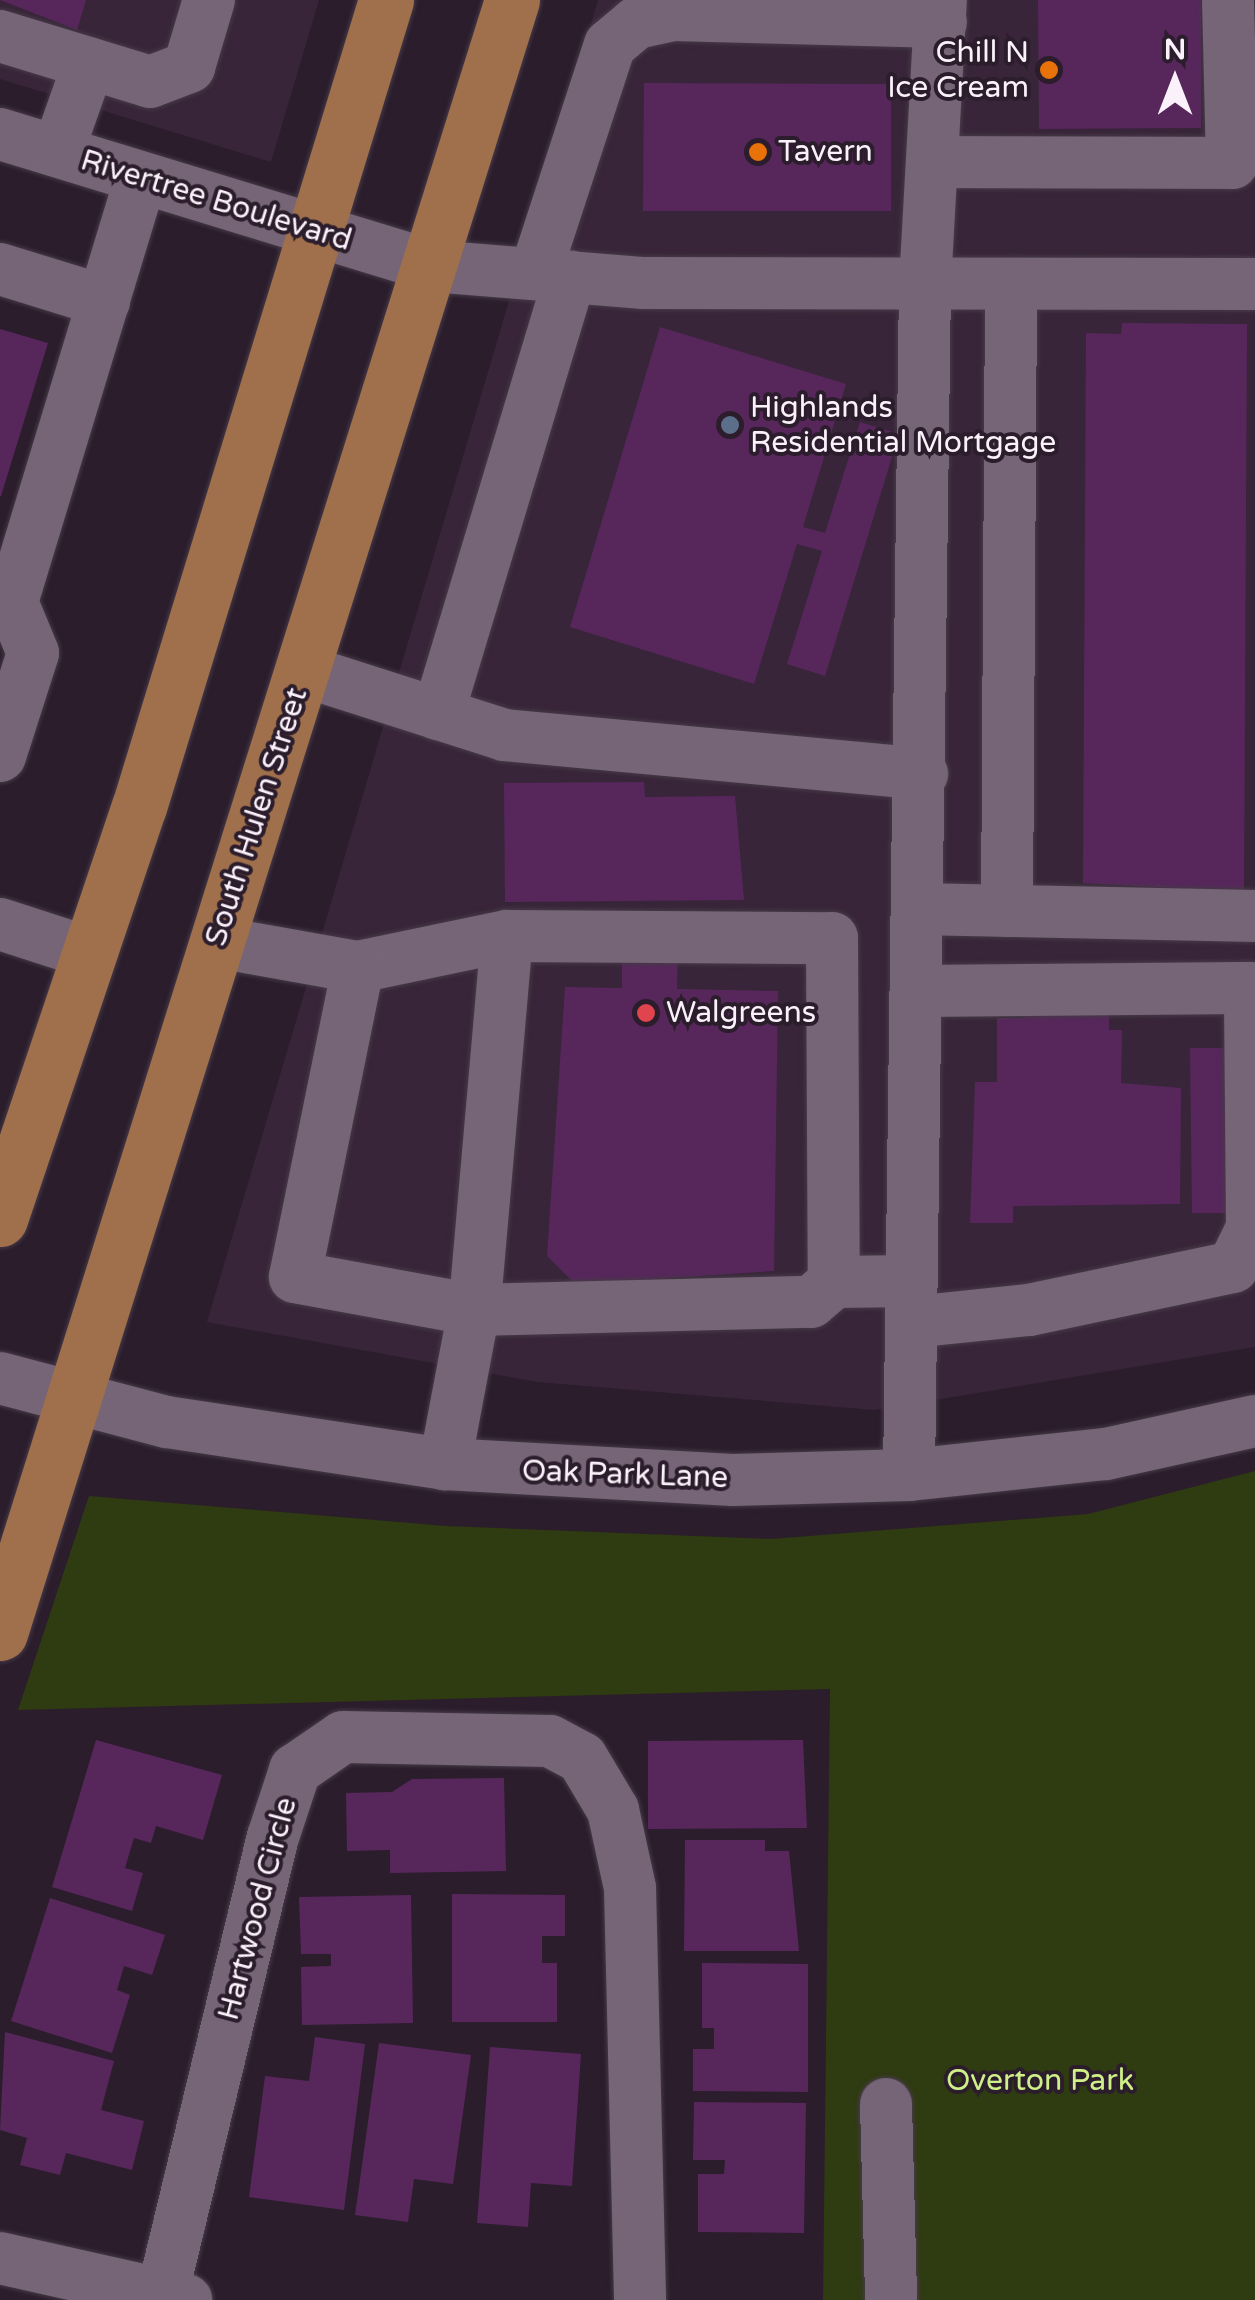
<!DOCTYPE html>
<style>
body{margin:0}
#map{position:relative;width:1255px;height:2300px;overflow:hidden;background:#2b1d2c;font-family:"Varela Round",sans-serif}
div>[style]{position:absolute}
[style*='--x']{left:calc(var(--x)*1px);top:calc(var(--y)*1px);width:calc(var(--w)*1px);rotate:calc(var(--a)*1deg)}
.built>*{inset:0;background:#382539}
.green>*{inset:0;background:#2f3b10}
.building>*{inset:0;background:#57275c}
.roads{filter:drop-shadow(0 0 2px #463a47) drop-shadow(0 0 2px #463a47)}
.minor>*{height:52px;margin:-26px;padding:0 26px;transform-origin:26px;border-radius:26px;background:#766576}
.major>*{height:55px;margin:-27.5px;padding:0 27.5px;transform-origin:27.5px;border-radius:27.5px;background:#a0704c}
.dots>*{width:28px;height:28px;translate:-50% -50%;box-sizing:border-box;border:5px solid #2b1d2c;border-radius:50%}
span{translate:-50% -50%;white-space:nowrap;text-align:center;line-height:1.15;-webkit-text-stroke:8px #2b1d2c;paint-order:stroke}
.poi-label{font-size:30px;color:#fbf1fb}
.right{translate:-100% -50%;text-align:right}
.left{translate:0 -50%;text-align:left}
.street-label{font-size:30px;color:#fbf1fb}
.park-label{font-size:30px;color:#cff089}
.north{position:absolute;left:1125px;top:30px;width:100px;height:100px;-webkit-text-stroke:8px #2b1d2c;paint-order:stroke;rotate:0deg;font-size:28px;font-weight:700;line-height:40px;text-align:center;color:#fbf1fb}
.north::after{content:'';display:block;margin:auto;width:35px;height:45px;background:#fbf1fb;clip-path:polygon(50% 0,100% 100%,50% 72%,0 100%)}
</style>
<div id="map">
<div class="built">
<div style="clip-path:polygon(0 0,319px 0,271px 162px,0 79px)"></div>
<div style="clip-path:polygon(598px 0,1255px 0,1255px 1347px,874px 1410px,537px 1382px,207px 1322px)"></div>
</div>
<div class="green">
<div style="clip-path:polygon(1255px 1471px,1255px 2300px,823px 2300px,830px 1689px,18px 1710px,89px 1496px,446px 1526px,771px 1539px,1088px 1514px)"></div>
</div>
<div class="building">
<div style="clip-path:polygon(0 0,86px 0,77px 30px)"></div>
<div style="clip-path:polygon(1038px 0,1201px 0,1201px 128px,1039px 129px)"></div>
<div style="clip-path:polygon(644px 83px,891px 84px,891px 211px,643px 211px)"></div>
<div style="clip-path:polygon(1122px 323px,1247px 324px,1244px 892px,1083px 883px,1086px 333px,1121px 334px)"></div>
<div style="clip-path:polygon(660px 327px,846px 384px,803px 527px,825px 533px,860px 422px,899px 434px,825px 676px,787px 664px,822px 551px,797px 544px,754px 684px,570px 627px)"></div>
<div style="clip-path:polygon(0 329px,48px 343px,1px 496px,0 496px)"></div>
<div style="clip-path:polygon(644px 782px,645px 797px,735px 796px,744px 900px,505px 902px,504px 783px)"></div>
<div style="clip-path:polygon(622px 946px,678px 947px,677px 989px,778px 991px,774px 1271px,575px 1284px,547px 1256px,565px 987px,622px 988px)"></div>
<div style="clip-path:polygon(1023px 1006px,1109px 1006px,1109px 1030px,1122px 1030px,1121px 1083px,1181px 1088px,1180px 1204px,1013px 1206px,1013px 1223px,970px 1223px,975px 1082px,997px 1082px,997px 1018px,1023px 1018px)"></div>
<div style="clip-path:polygon(1190px 1048px,1240px 1048px,1242px 1213px,1192px 1213px)"></div>
<div style="clip-path:polygon(96px 1740px,222px 1775px,203px 1840px,156px 1826px,151px 1843px,134px 1838px,125px 1868px,143px 1873px,132px 1911px,52px 1887px)"></div>
<div style="clip-path:polygon(803px 1740px,807px 1828px,648px 1829px,648px 1741px)"></div>
<div style="clip-path:polygon(504px 1778px,506px 1871px,390px 1873px,390px 1850px,347px 1851px,346px 1793px,392px 1792px,412px 1779px)"></div>
<div style="clip-path:polygon(685px 1840px,765px 1840px,765px 1851px,789px 1851px,799px 1951px,684px 1951px)"></div>
<div style="clip-path:polygon(452px 1894px,565px 1895px,565px 1936px,542px 1936px,542px 1963px,557px 1963px,557px 2022px,452px 2022px)"></div>
<div style="clip-path:polygon(411px 1895px,413px 2023px,302px 2025px,301px 1967px,331px 1966px,331px 1954px,301px 1954px,299px 1897px)"></div>
<div style="clip-path:polygon(50px 1898px,165px 1935px,152px 1975px,124px 1966px,117px 1990px,130px 1995px,112px 2053px,11px 2021px)"></div>
<div style="clip-path:polygon(702px 1963px,808px 1964px,808px 2092px,693px 2091px,693px 2049px,714px 2049px,714px 2028px,702px 2028px)"></div>
<div style="clip-path:polygon(5px 2032px,114px 2061px,101px 2110px,144px 2121px,132px 2170px,66px 2153px,60px 2175px,20px 2165px,27px 2138px,0 2130px)"></div>
<div style="clip-path:polygon(315px 2037px,365px 2044px,344px 2210px,249px 2197px,265px 2076px,309px 2081px)"></div>
<div style="clip-path:polygon(379px 2043px,471px 2055px,453px 2184px,414px 2179px,408px 2222px,355px 2215px)"></div>
<div style="clip-path:polygon(490px 2047px,581px 2054px,572px 2186px,531px 2183px,528px 2227px,477px 2223px)"></div>
<div style="clip-path:polygon(694px 2102px,806px 2103px,804px 2233px,698px 2232px,698px 2174px,724px 2174px,725px 2160px,693px 2160px)"></div>
</div>
<div class="roads">
<div class="minor">
<div style="--x:676;--y:0;--w:15;--a:101"></div>
<div style="--x:673;--y:15;--w:268;--a:1.5"></div>
<div style="--x:0;--y:36;--w:157;--a:17"></div>
<div style="--x:150;--y:82;--w:42;--a:-21"></div>
<div style="--x:189;--y:67;--w:70;--a:-73.4"></div>
<div style="--x:0;--y:134;--w:452;--a:17"></div>
<div style="--x:432;--y:266;--w:213;--a:4.6"></div>
<div style="--x:644;--y:283;--w:611;--a:0.09"></div>
<div style="--x:58;--y:151;--w:93;--a:-70.6"></div>
<div style="--x:938;--y:162;--w:294;--a:0.2"></div>
<div style="--x:1232;--y:163;--w:163;--a:-91.4"></div>
<div style="--x:0;--y:269;--w:109;--a:17.1"></div>
<div style="--x:535;--y:274;--w:241;--a:-71.9"></div>
<div style="--x:610;--y:45;--w:34;--a:-40"></div>
<div style="--x:636;--y:23;--w:38;--a:-12"></div>
<div style="--x:304;--y:671;--w:210;--a:17.7"></div>
<div style="--x:504;--y:735;--w:420;--a:5.3"></div>
<div style="--x:438;--y:714;--w:457;--a:-73.2"></div>
<div style="--x:0;--y:756;--w:108;--a:-72.2"></div>
<div style="--x:33;--y:653;--w:55;--a:-112.4"></div>
<div style="--x:12;--y:602;--w:443;--a:-73.1"></div>
<div style="--x:919;--y:909;--w:336;--a:1.2"></div>
<div style="--x:1007;--y:911;--w:627;--a:-89.63"></div>
<div style="--x:0;--y:924;--w:95;--a:17.9"></div>
<div style="--x:507;--y:936;--w:375;--a:95"></div>
<div style="--x:474;--y:1310;--w:337;--a:-1.4"></div>
<div style="--x:811;--y:1302;--w:30;--a:-41"></div>
<div style="--x:217;--y:942;--w:143;--a:10.1"></div>
<div style="--x:358;--y:967;--w:152;--a:-11.8"></div>
<div style="--x:507;--y:936;--w:325;--a:0.4"></div>
<div style="--x:832;--y:938;--w:344;--a:89.7"></div>
<div style="--x:834;--y:1282;--w:78;--a:-0.7"></div>
<div style="--x:358;--y:967;--w:316;--a:101.5"></div>
<div style="--x:295;--y:1277;--w:182;--a:10.4"></div>
<div style="--x:474;--y:1310;--w:157;--a:100.7"></div>
<div style="--x:912;--y:1322;--w:118;--a:-5.9"></div>
<div style="--x:1029;--y:1310;--w:208;--a:-11.9"></div>
<div style="--x:1233;--y:1267;--w:43;--a:-64"></div>
<div style="--x:1252;--y:1228;--w:240;--a:-90.5"></div>
<div style="--x:1250;--y:988;--w:333;--a:179.5"></div>
<div style="--x:0;--y:1378;--w:173;--a:14.8"></div>
<div style="--x:167;--y:1422;--w:281;--a:8.6"></div>
<div style="--x:445;--y:1464;--w:288;--a:3.2"></div>
<div style="--x:733;--y:1480;--w:176;--a:-1.6"></div>
<div style="--x:909;--y:1475;--w:198;--a:-6.1"></div>
<div style="--x:1106;--y:1454;--w:153;--a:-12.5"></div>
<div style="--x:909;--y:1475;--w:1191;--a:-89.23"></div>
<div style="--x:925;--y:284;--w:284;--a:-86.8"></div>
<div style="--x:886;--y:2104;--w:196;--a:88.5"></div>
<div style="--x:0;--y:2258;--w:191;--a:12.7"></div>
<div style="--x:162;--y:2295;--w:471;--a:-76.4"></div>
<div style="--x:273;--y:1837;--w:71;--a:-71.8"></div>
<div style="--x:295;--y:1770;--w:58;--a:-34.5"></div>
<div style="--x:343;--y:1737;--w:207;--a:1.1"></div>
<div style="--x:550;--y:1741;--w:36;--a:28"></div>
<div style="--x:582;--y:1758;--w:61;--a:59.2"></div>
<div style="--x:613;--y:1810;--w:80;--a:77.7"></div>
<div style="--x:630;--y:1888;--w:412;--a:88.6"></div>
</div>
<div class="major">
<div style="--x:0;--y:1219;--w:435;--a:-71.4"></div>
<div style="--x:139;--y:807;--w:844;--a:-72.98"></div>
<div style="--x:0;--y:1633;--w:1711;--a:-72.59"></div>
</div>
</div>
<div class="dots">
<div style="left:1049px;top:70px;background:#e8710a"></div>
<div style="left:758px;top:152px;background:#e8710a"></div>
<div style="left:730px;top:425px;background:#5c6f8a"></div>
<div style="left:646px;top:1013px;background:#e0444e"></div>
</div>
<div class="poi-label">
<span class="right" style="left:1029px;top:70px">Chill N<br>Ice Cream</span>
<span class="left" style="left:778px;top:152px">Tavern</span>
<span class="left" style="left:750px;top:425px">Highlands<br>Residential Mortgage</span>
<span class="left" style="left:666px;top:1013px">Walgreens</span>
</div>
<div class="street-label">
<span style="left:216px;top:201px;rotate:17deg">Rivertree Boulevard</span>
<span style="left:257px;top:817px;rotate:-72deg">South Hulen Street</span>
<span style="left:625px;top:1475px;rotate:2deg">Oak Park Lane</span>
<span style="left:258px;top:1909px;rotate:-75deg">Hartwood Circle</span>
</div>
<div class="park-label">
<span style="left:1040px;top:2081px">Overton Park</span>
</div>
<div class="north">N</div>
</div>
